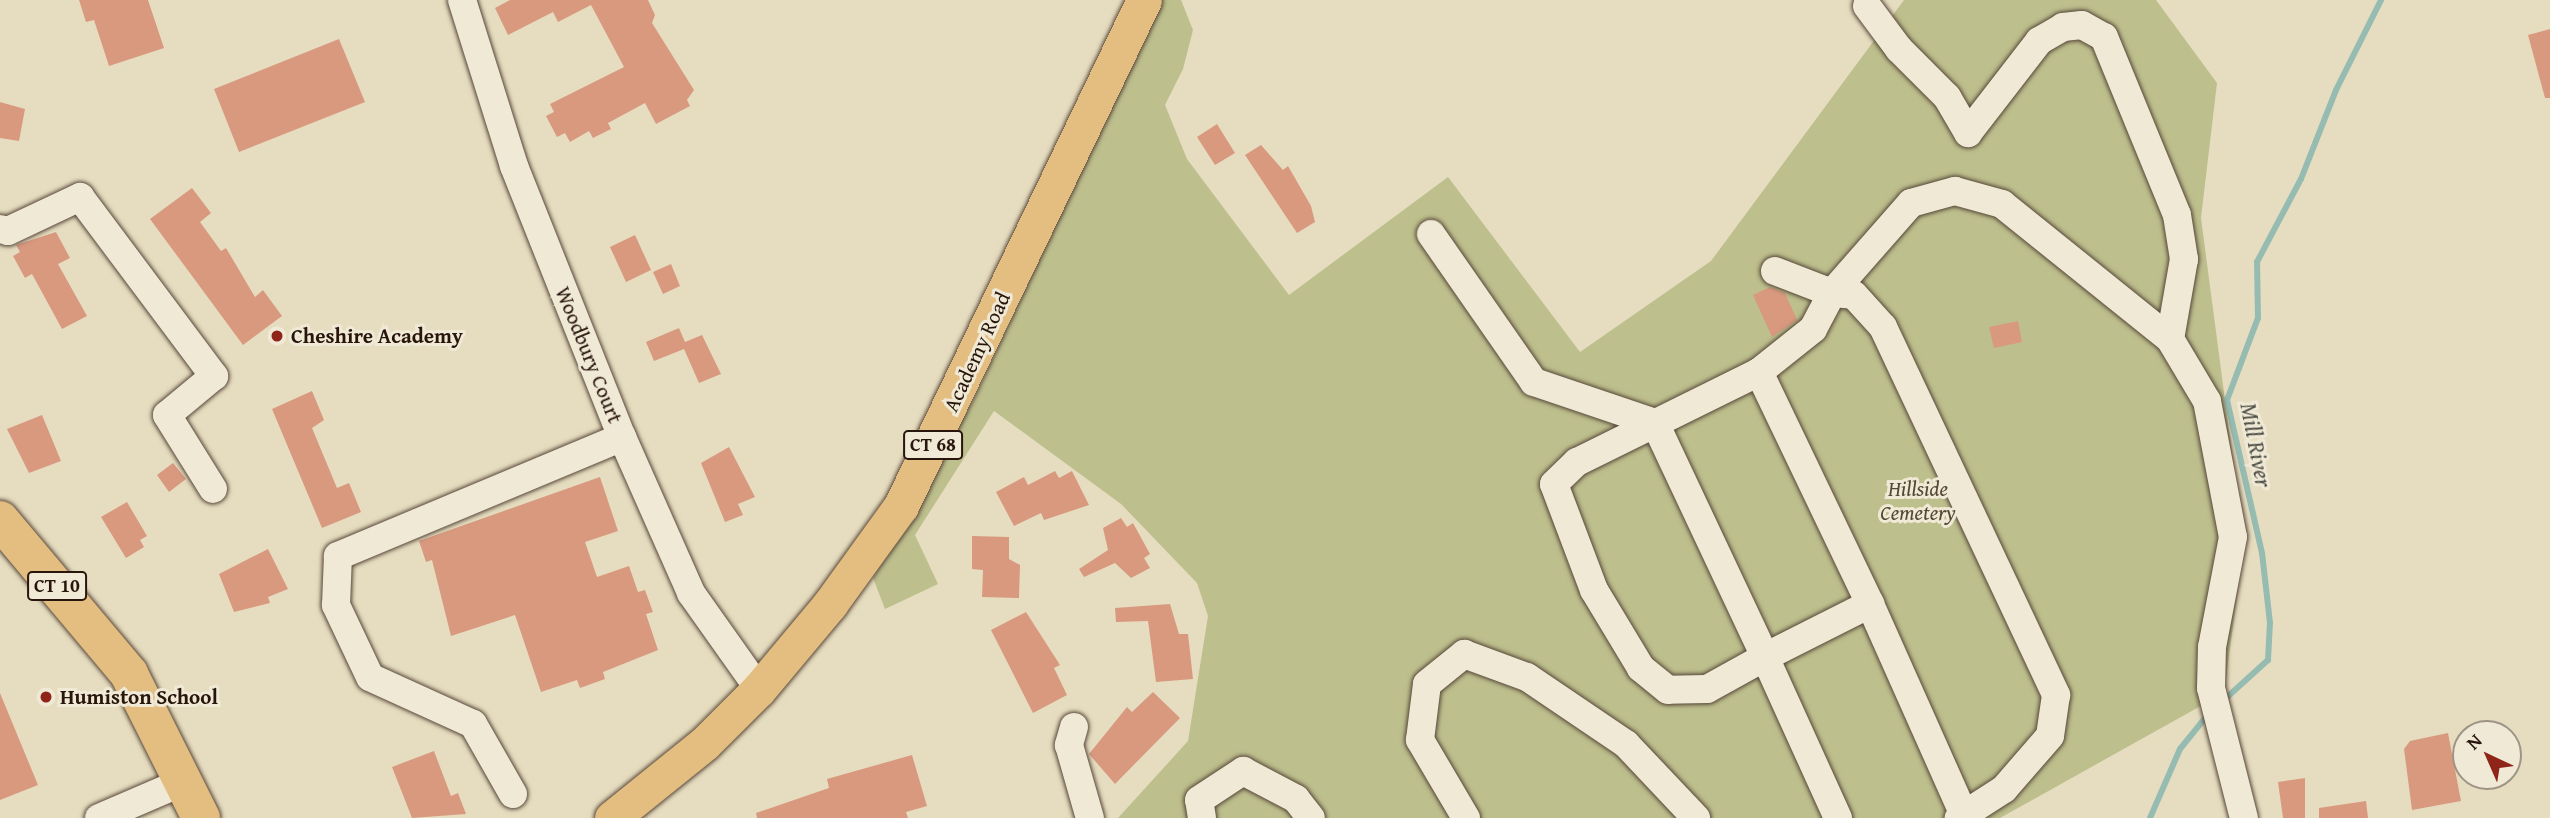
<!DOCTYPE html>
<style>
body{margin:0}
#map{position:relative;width:2550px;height:818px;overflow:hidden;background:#e6ddc0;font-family:"Gentium Book Plus",serif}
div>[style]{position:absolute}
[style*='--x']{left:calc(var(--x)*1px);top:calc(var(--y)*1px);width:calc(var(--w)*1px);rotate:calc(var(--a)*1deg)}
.green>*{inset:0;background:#bdbf8d}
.stream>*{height:6px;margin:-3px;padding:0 3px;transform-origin:3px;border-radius:3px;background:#96bcb2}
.building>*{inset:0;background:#d8997f}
.roads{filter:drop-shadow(0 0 2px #584739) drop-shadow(0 0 2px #584739)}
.minor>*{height:28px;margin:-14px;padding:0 14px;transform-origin:14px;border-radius:14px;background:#efe9d6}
.major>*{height:35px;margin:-17.5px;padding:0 17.5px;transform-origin:17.5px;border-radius:17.5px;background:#e3be80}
.highway>*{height:38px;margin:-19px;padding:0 19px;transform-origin:19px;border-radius:19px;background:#e3be80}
.dots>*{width:19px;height:19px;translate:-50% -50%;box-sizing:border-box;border:4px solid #efe9d6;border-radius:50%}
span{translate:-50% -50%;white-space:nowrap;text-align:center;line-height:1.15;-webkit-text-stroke:6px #efe9d6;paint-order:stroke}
.shield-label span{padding:2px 5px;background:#efe9d6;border:2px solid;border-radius:5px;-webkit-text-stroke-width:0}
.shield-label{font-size:19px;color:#28150c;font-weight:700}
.poi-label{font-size:21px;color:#28150c;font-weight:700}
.left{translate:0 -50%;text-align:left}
.street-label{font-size:21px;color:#28150c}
.park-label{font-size:21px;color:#554833;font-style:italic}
.water-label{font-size:23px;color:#4e4f46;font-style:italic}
.north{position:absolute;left:2452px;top:720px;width:70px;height:70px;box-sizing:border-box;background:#efe9d6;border:2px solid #9f9485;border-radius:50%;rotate:316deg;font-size:19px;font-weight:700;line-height:28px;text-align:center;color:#28150c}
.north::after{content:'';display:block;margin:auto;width:24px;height:32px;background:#8f2418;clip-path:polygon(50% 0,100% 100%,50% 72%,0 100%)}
</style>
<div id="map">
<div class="green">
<div style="clip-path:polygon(1162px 0,1181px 0,1193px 30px,1183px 69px,1165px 105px,1187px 159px,1289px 295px,1448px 177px,1580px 352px,1711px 261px,1904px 0,2156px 0,2217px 83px,2201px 218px,2244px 544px,2224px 693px,2000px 818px,1118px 818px,1188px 741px,1208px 616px,1197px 583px,1121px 504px,994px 411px,915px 535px,938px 584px,885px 609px,873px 578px,974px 399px)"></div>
</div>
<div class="stream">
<div style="--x:2225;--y:699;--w:58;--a:-42.2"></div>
<div style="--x:2268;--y:660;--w:37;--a:-87"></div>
<div style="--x:2270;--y:623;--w:70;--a:-96.5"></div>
<div style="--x:2262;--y:553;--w:157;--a:-102.9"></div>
<div style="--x:2227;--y:400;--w:88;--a:-69.3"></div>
<div style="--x:2258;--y:318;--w:56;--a:-91"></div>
<div style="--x:2257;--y:262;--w:94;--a:-62.1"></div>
<div style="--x:2301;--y:179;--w:96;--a:-68.5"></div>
<div style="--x:2336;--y:90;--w:101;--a:-63.4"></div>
<div style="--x:2150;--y:818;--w:75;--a:-66.5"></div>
<div style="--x:2180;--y:749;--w:40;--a:-51"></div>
</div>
<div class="building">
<div style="clip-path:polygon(79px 0,148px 0,164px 48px,109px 66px,94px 20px,86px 22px)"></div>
<div style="clip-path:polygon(510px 0,648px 0,655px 15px,652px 23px,694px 90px,687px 100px,690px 106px,656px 124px,645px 103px,608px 123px,611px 129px,593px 138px,589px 131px,570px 142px,565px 133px,557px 137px,546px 116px,554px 112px,550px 104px,624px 67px,591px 5px,558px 22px,553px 12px,508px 35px,495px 8px)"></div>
<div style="clip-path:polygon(2550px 29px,2550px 98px,2545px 98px,2528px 35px)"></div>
<div style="clip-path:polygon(339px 39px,365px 102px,239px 152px,214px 89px)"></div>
<div style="clip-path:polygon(0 102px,25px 109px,19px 141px,0 138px)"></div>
<div style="clip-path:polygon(1217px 124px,1235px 153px,1215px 165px,1197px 137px)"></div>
<div style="clip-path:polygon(1261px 145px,1283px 170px,1288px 166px,1311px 206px,1315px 222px,1297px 233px,1245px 155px)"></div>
<div style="clip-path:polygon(192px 188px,211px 213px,200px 222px,221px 251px,226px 248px,255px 297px,263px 290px,282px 316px,243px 345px,150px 219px)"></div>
<div style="clip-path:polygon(56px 232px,70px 258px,58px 264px,87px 316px,62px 329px,32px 274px,25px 278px,13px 256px,20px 252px,16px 245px)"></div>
<div style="clip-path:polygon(635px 235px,651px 270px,626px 282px,610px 247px)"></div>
<div style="clip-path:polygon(671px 264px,680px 286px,663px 294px,653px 272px)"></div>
<div style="clip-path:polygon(1770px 287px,1785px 293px,1797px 320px,1772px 337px,1753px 295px)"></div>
<div style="clip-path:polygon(2018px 321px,2022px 342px,1994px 348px,1989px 327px)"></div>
<div style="clip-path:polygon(679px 328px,685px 342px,702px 335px,721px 374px,699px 383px,684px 349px,654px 361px,646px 342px)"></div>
<div style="clip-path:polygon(312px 391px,324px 420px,312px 428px,337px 488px,349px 483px,361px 512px,322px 528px,272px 409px)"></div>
<div style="clip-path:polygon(42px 415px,61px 461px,29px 473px,7px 429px)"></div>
<div style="clip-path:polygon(729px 447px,755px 497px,738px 504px,743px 515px,725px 522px,701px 463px)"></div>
<div style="clip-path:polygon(173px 463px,186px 479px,169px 492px,157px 475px)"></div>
<div style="clip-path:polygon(1055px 471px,1059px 478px,1072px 471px,1089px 505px,1044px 520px,1041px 513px,1014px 526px,996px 492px,1024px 477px,1028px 485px)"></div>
<div style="clip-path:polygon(600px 477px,618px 531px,585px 542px,597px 577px,629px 566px,638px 592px,645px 590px,653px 612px,646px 614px,658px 650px,603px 672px,605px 679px,580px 688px,577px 680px,541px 692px,515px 615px,451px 636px,432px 560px,426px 562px,419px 541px)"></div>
<div style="clip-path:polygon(127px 502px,147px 536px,140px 540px,144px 547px,126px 558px,101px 517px)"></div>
<div style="clip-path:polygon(1121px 518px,1127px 527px,1133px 523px,1150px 554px,1144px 558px,1150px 568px,1131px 578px,1115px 563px,1084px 577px,1079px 569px,1108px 550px,1103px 528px)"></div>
<div style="clip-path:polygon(972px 536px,1009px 537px,1009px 559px,1020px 565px,1019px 598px,982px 597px,983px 570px,972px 569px)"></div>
<div style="clip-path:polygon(268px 549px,288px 589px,268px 597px,270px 603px,234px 612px,219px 574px)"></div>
<div style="clip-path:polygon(1170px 604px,1179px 634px,1188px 634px,1193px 679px,1156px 682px,1148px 621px,1116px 622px,1115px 608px)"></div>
<div style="clip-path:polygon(1026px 612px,1060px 665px,1054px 668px,1067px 695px,1033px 713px,991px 630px)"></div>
<div style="clip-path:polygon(1153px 692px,1180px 718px,1115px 784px,1089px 754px,1127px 707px,1132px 712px)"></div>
<div style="clip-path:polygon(0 693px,38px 785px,0 800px)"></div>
<div style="clip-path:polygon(2448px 733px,2461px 801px,2412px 810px,2404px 749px,2410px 741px)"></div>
<div style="clip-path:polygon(434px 751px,451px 796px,458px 793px,466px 814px,412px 818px,392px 767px)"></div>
<div style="clip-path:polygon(912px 755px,927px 806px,906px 812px,908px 818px,757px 818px,756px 813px,829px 788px,827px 779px)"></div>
<div style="clip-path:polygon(2305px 778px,2305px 818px,2283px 818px,2278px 782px)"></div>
<div style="clip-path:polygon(2366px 801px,2368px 818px,2319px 818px,2319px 808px)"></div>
</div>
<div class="roads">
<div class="minor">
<div style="--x:462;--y:0;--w:174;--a:72.6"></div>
<div style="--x:514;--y:166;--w:292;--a:68.3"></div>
<div style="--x:622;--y:437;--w:171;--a:66.1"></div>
<div style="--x:691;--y:593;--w:118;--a:54.7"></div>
<div style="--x:1867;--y:6;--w:54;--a:53.3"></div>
<div style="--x:1899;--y:49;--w:68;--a:45"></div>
<div style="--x:1947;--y:97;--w:42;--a:59.7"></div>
<div style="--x:1968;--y:133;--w:116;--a:-52.3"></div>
<div style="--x:2039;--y:41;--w:28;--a:-30"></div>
<div style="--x:2063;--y:27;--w:19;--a:-6"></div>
<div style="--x:2082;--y:25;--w:25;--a:29"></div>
<div style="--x:2104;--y:37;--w:192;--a:67.7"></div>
<div style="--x:2177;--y:215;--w:45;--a:81"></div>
<div style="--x:2184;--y:259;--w:81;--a:99.9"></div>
<div style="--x:0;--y:229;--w:8;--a:14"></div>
<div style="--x:8;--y:231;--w:80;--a:-25.3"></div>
<div style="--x:80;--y:197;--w:224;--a:53.2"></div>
<div style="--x:214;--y:376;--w:61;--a:140.3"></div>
<div style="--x:167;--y:415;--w:87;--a:58.1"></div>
<div style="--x:1431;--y:234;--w:180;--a:55.2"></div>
<div style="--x:1534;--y:382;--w:128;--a:18.7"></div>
<div style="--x:1655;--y:423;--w:259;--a:64.8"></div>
<div style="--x:1765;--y:657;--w:118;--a:-26.8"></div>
<div style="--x:1870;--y:604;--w:231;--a:66"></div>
<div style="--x:1775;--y:271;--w:61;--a:21.1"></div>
<div style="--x:1832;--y:293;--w:120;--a:-48.7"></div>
<div style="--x:1911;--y:203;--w:46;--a:-15.3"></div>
<div style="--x:1955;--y:191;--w:49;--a:15.5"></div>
<div style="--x:2002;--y:204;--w:216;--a:38.8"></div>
<div style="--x:2170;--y:339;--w:72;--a:59.2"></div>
<div style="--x:2207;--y:401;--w:138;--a:79.2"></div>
<div style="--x:2233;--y:537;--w:112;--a:100.8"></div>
<div style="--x:2212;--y:647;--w:41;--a:91.4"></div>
<div style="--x:2211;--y:688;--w:134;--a:75.8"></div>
<div style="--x:1759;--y:372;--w:257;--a:64.4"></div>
<div style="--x:1074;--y:727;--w:19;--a:106"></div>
<div style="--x:1069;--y:745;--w:76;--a:74"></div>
<div style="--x:513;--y:794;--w:81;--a:-119.7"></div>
<div style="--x:473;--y:724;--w:113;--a:-155.5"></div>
<div style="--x:370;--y:677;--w:80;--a:-115.3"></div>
<div style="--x:336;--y:605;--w:49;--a:-87.7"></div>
<div style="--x:338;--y:556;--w:308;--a:-22.7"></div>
<div style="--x:99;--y:818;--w:94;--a:-23.3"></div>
<div style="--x:1202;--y:818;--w:18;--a:-99"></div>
<div style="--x:1199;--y:800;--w:53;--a:-33.4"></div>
<div style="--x:1243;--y:771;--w:60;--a:27.8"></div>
<div style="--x:1296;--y:799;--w:24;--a:52"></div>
<div style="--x:1466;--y:818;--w:91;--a:-120.5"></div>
<div style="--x:1420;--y:740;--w:56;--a:-82.9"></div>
<div style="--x:1427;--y:684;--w:48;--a:-39"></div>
<div style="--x:1464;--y:654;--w:67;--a:20.1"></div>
<div style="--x:1527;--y:677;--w:120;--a:34.1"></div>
<div style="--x:1626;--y:744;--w:102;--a:46.6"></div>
<div style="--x:1838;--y:818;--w:177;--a:-114.4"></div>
<div style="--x:1765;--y:657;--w:66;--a:151.1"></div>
<div style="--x:1707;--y:689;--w:39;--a:179"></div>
<div style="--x:1668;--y:690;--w:35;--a:-141"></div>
<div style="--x:1641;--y:668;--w:91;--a:-121.1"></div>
<div style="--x:1594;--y:590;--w:113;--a:-110.7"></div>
<div style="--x:1554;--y:484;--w:32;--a:-44"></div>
<div style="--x:1577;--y:462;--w:203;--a:-26.3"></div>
<div style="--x:1759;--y:372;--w:69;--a:-38.5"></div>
<div style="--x:1813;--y:329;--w:41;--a:-62.2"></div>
<div style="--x:1832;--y:293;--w:22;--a:5"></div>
<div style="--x:1854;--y:295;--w:43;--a:47.8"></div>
<div style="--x:1883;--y:327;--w:407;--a:64.8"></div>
<div style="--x:2056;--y:695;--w:41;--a:98.3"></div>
<div style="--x:2050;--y:736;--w:70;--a:131"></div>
<div style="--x:2004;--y:789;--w:54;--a:147.2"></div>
</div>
<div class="major">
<div style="--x:612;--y:818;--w:119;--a:-38.9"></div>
<div style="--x:705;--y:743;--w:76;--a:-45"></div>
<div style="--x:759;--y:689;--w:111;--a:-50.1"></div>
<div style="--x:830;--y:604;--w:121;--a:-54.1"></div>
<div style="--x:901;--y:506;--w:561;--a:-64.35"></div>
</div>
<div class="highway">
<div style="--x:0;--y:520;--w:201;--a:50"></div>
<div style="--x:129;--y:674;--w:161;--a:63.4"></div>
</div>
</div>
<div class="dots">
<div style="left:277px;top:336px;background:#8f2418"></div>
<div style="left:46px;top:697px;background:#8f2418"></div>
</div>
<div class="shield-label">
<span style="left:933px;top:445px">CT 68</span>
<span style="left:57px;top:586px">CT 10</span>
</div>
<div class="poi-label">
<span class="left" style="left:291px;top:336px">Cheshire Academy</span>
<span class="left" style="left:60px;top:697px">Humiston School</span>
</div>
<div class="street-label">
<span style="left:977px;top:352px;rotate:-65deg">Academy Road</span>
<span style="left:589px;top:355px;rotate:68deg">Woodbury Court</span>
</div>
<div class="park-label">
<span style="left:1918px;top:501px">Hillside<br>Cemetery</span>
</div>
<div class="water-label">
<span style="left:2256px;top:445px;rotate:79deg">Mill River</span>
</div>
<div class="north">N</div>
</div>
